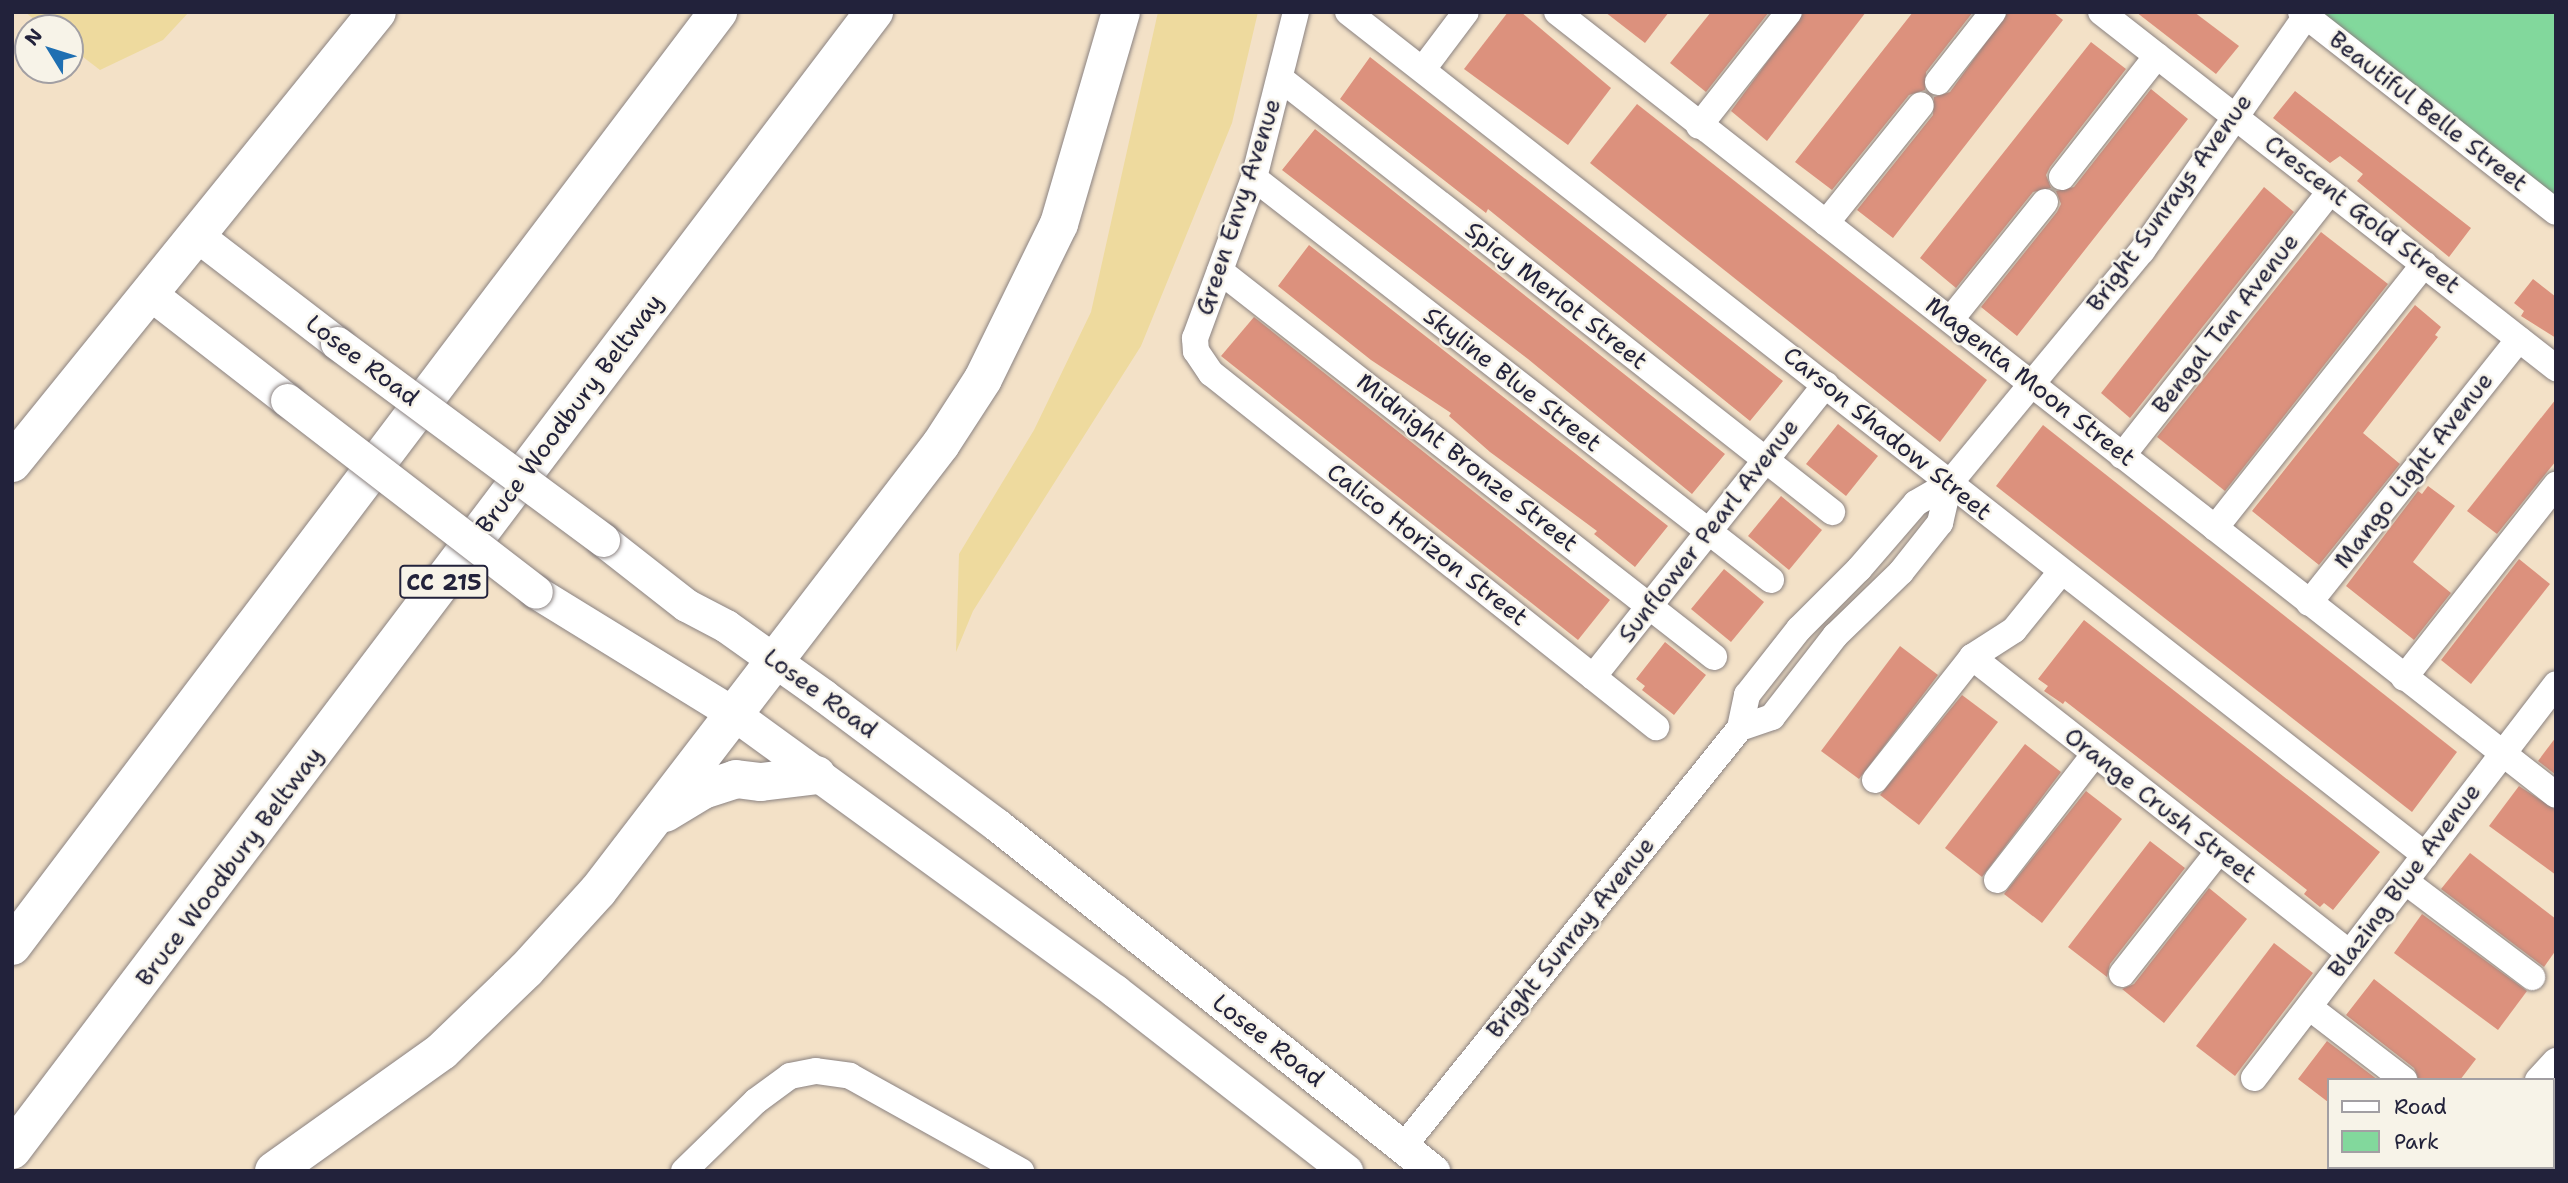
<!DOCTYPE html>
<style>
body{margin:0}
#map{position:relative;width:2568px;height:1183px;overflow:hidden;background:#f3e1c7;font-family:"Shantell Sans",sans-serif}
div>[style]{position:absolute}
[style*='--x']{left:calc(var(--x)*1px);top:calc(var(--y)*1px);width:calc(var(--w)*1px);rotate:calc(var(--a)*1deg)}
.green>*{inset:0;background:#82d89c}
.sand>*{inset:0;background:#eeda9e}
.building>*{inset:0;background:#dc917d}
.roads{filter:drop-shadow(0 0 2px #8a8281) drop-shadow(0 0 2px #8a8281)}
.minor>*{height:26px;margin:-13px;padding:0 13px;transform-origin:13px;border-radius:13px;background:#fff}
.major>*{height:33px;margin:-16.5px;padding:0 16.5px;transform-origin:16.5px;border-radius:16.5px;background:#fff}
.highway>*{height:38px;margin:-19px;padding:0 19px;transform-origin:19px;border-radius:19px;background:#fff}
.bridges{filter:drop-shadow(0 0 2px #8a8281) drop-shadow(0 0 2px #8a8281)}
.major-bridge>*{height:33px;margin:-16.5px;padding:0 16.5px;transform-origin:16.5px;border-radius:16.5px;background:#fff}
span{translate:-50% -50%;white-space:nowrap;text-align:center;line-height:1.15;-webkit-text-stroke:5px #f7f3e8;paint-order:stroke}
.shield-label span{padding:2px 5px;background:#f7f3e8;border:2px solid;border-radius:5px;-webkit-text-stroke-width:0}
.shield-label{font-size:23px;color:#22223b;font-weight:700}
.street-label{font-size:24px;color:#22223b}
.frame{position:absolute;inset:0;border:14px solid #22223b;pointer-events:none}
.legend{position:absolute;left:2327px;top:1078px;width:228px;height:91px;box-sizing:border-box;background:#f7f3e8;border:2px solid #a29fa3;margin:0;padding:9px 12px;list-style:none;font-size:21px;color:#22223b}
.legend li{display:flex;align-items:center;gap:14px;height:35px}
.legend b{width:35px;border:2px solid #a29fa3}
.north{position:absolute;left:14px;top:14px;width:70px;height:70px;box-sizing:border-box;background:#f7f3e8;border:2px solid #a29fa3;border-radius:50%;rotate:308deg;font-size:19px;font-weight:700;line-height:28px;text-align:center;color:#22223b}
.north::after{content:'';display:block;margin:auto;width:24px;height:32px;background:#1f6fb2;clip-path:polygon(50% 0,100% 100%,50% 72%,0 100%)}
</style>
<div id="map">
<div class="green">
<div style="clip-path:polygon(2314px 12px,2556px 12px,2556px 202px)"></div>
</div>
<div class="sand">
<div style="clip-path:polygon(25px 12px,189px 12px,163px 40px,100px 70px,70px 47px,70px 28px,45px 28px)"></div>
<div style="clip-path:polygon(1158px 12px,1258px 12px,1232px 123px,1141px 346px,973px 611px,956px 652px,959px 554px,1034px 430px,1091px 312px)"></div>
</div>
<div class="building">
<div style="clip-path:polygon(1508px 12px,1521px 12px,1611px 88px,1568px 145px,1464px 69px)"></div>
<div style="clip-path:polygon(1605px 12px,1669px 12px,1645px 43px)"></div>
<div style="clip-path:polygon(1711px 12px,1769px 12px,1706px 92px,1670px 63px)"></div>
<div style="clip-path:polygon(1804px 12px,1866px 12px,1767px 141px,1731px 111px)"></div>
<div style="clip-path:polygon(1913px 12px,1973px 12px,1926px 72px,1925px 90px,1909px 95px,1832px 190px,1795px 162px)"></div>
<div style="clip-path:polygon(2008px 12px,2053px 12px,2063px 20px,1893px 238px,1857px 210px,1933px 115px,1934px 97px,1950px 92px)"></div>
<div style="clip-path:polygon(2136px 12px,2194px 12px,2239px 46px,2216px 74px)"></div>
<div style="clip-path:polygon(2091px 42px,2126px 69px,2050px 167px,2046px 175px,2051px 188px,2033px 192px,1956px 288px,1920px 258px)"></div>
<div style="clip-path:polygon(1370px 57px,1783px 381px,1750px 421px,1488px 209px,1486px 213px,1340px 99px)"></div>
<div style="clip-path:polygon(2151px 89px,2188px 119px,2017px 336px,1981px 307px,2057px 212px,2061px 204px,2056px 191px,2074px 187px)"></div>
<div style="clip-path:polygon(2295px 91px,2471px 228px,2449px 257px,2357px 181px,2363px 174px,2340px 156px,2330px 163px,2273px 118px)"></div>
<div style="clip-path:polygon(1637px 104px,1987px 380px,1940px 442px,1590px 163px)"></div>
<div style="clip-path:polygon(1315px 129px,1725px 454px,1692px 494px,1528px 359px,1282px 170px)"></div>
<div style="clip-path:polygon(2264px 187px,2294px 212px,2130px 418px,2101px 393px)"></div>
<div style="clip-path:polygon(2321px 232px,2388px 284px,2225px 491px,2157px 437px)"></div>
<div style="clip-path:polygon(1309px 245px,1668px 526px,1635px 567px,1594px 534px,1597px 531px,1490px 452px,1449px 416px,1451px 413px,1371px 360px,1278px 286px)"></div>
<div style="clip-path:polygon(2533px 279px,2556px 297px,2556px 338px,2521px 316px,2524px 311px,2514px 303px)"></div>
<div style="clip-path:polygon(2415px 305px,2441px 327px,2435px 335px,2438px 337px,2363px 433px,2400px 464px,2319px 565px,2252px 511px)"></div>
<div style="clip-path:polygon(1254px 317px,1610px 600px,1578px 640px,1221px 356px)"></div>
<div style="clip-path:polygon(2556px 399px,2556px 461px,2497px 534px,2467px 511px)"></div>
<div style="clip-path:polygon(1838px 424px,1878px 456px,1846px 496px,1806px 464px)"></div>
<div style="clip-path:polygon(2043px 425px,2457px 752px,2412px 812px,1996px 486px)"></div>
<div style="clip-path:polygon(2428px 486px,2455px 506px,2413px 562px,2451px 593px,2414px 640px,2346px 586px,2418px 491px,2422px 494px)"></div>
<div style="clip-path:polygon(1781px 496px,1822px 530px,1789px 570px,1748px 536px)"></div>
<div style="clip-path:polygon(2519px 559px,2550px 584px,2471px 684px,2441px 660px)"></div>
<div style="clip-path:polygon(1724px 569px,1764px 602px,1731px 642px,1691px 609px)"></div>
<div style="clip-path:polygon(2084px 620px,2380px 852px,2333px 910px,2324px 903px,2320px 907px,2304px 894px,2307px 890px,2158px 773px,2065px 701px,2063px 704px,2044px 691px,2048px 686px,2038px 679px)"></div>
<div style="clip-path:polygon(1665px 642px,1706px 675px,1674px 715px,1642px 690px,1645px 686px,1636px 679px)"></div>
<div style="clip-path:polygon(1900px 646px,1938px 675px,1859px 779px,1821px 751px)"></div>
<div style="clip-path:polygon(1962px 695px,1998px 722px,1919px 825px,1880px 795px)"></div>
<div style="clip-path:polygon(2556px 737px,2556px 775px,2538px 761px)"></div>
<div style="clip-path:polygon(2025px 744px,2061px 772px,1982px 877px,1945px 848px)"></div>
<div style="clip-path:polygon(2519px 786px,2556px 810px,2556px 875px,2489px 826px)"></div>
<div style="clip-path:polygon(2086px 791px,2122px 819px,2042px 923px,2004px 894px)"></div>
<div style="clip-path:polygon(2150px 841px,2185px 868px,2110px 964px,2107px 977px,2068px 947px)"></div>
<div style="clip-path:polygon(2470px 853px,2556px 919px,2556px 950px,2544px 967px,2441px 889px)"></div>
<div style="clip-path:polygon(2209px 888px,2247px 919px,2164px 1023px,2122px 989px,2134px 984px)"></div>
<div style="clip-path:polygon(2422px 914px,2527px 991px,2498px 1030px,2394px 953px)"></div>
<div style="clip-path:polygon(2274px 943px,2313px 973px,2235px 1076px,2196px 1046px)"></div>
<div style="clip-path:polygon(2374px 979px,2476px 1059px,2460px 1080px,2419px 1080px,2414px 1068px,2346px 1015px)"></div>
<div style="clip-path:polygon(2327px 1041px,2378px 1080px,2328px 1080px,2328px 1102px,2298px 1079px)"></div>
</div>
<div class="roads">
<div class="minor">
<div style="--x:1296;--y:12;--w:171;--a:104.2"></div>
<div style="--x:1254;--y:178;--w:171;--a:110.2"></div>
<div style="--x:1195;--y:338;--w:13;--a:86"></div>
<div style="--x:1196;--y:351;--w:27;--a:56"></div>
<div style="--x:1211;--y:373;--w:569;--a:38.5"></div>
<div style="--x:1348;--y:12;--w:1368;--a:38.05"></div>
<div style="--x:1557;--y:12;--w:1269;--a:38.09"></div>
<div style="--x:2101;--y:12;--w:578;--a:38.04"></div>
<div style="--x:2301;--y:12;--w:324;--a:38.1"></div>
<div style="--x:1423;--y:69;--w:71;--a:-53"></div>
<div style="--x:1281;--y:79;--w:701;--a:38.16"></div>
<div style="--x:1938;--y:82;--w:89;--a:-51.8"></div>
<div style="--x:1699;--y:126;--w:145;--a:-51.7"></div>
<div style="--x:2062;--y:177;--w:154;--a:-51.9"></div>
<div style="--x:1254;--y:178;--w:655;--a:37.87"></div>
<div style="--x:1826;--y:223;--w:151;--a:-51.2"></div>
<div style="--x:1220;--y:271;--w:627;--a:38"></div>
<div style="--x:1951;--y:319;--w:150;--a:-51.2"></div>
<div style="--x:2122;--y:456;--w:336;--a:-51.8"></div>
<div style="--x:2215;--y:528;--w:337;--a:-51.6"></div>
<div style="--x:2309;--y:603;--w:337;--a:-51.5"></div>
<div style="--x:1972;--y:657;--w:480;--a:38.1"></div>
<div style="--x:1593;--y:677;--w:374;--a:-51.5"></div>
<div style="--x:2404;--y:678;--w:246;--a:-51.8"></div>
<div style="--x:1740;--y:728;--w:34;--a:-19"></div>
<div style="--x:1772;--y:717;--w:103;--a:-52.1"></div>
<div style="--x:1835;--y:636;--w:92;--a:-44.1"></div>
<div style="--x:1901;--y:572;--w:63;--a:-51.5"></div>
<div style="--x:1940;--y:523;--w:40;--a:-77"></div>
<div style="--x:1875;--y:780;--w:157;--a:-51.7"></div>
<div style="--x:1972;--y:657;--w:50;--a:-32.7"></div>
<div style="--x:2014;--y:630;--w:75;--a:-51"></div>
<div style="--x:1997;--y:880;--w:158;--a:-52.2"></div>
<div style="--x:2406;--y:882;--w:158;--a:37"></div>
<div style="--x:2122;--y:974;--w:155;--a:-51.8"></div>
<div style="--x:2309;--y:1007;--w:120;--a:37.5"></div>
<div style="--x:2254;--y:1078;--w:496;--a:-52.5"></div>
<div style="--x:2538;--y:1080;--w:26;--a:-47"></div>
<div style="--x:1403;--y:1147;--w:538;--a:-51.19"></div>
<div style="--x:1740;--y:728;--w:34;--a:-78"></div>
<div style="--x:1747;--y:695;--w:84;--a:-51.8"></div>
<div style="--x:1799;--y:629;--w:85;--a:-45"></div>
<div style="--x:1859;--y:569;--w:87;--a:-49.2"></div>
<div style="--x:1916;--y:503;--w:38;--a:-30"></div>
<div style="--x:1949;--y:484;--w:303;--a:-50.4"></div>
<div style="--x:2142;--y:251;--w:287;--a:-55.1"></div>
<div style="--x:684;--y:1171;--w:100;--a:-44.2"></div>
<div style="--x:756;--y:1101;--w:42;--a:-36.3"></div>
<div style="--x:790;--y:1076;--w:26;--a:-11"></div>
<div style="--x:816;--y:1071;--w:34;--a:8"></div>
<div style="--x:850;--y:1076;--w:196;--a:29.1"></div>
<div style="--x:2459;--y:1171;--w:5;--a:-53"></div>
<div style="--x:2494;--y:1171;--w:5;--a:-53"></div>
</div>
<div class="major">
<div style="--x:195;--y:234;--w:179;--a:37.5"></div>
<div style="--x:148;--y:292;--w:176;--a:37.8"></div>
<div style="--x:603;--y:540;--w:105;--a:38.1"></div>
<div style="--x:686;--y:605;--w:45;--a:27.7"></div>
<div style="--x:726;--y:626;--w:120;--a:35.5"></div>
<div style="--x:824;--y:696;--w:216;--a:36.7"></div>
<div style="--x:997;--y:825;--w:557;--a:38.43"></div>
<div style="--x:536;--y:592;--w:233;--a:31.6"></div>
<div style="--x:734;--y:714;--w:471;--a:36"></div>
<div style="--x:1115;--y:991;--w:293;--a:37.9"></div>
</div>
<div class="highway">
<div style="--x:12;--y:463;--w:580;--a:-51.02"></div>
<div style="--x:665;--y:813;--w:44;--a:-31.2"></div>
<div style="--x:703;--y:790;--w:35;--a:-18"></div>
<div style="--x:736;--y:779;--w:25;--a:7"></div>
<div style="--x:761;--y:782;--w:56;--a:-7.1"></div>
<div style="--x:12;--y:946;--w:1171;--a:-52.91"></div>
<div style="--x:12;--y:1150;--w:1428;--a:-52.86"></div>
<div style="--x:274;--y:1171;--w:206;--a:-35.5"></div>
<div style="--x:442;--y:1051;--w:117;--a:-44"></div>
<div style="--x:526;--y:970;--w:107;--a:-47.7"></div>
<div style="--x:598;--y:891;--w:563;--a:-52.5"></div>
<div style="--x:941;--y:444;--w:77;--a:-57.1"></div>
<div style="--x:983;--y:379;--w:173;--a:-63.9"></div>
<div style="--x:1059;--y:224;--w:221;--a:-73.7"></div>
</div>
</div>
<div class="bridges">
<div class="major-bridge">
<div style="--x:337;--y:343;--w:331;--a:36.5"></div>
<div style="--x:287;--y:400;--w:314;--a:37.6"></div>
</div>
</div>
<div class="shield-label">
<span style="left:444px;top:582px">CC 215</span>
</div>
<div class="street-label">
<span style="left:2428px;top:112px;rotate:38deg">Beautiful Belle Street</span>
<span style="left:2170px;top:203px;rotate:-54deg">Bright Sunrays Avenue</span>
<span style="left:1239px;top:207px;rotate:-72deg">Green Envy Avenue</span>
<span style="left:2362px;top:215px;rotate:38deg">Crescent Gold Street</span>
<span style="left:1556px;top:296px;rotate:38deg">Spicy Merlot Street</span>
<span style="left:2226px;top:324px;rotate:-52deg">Bengal Tan Avenue</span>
<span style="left:362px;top:361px;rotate:37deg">Losee Road</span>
<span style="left:1512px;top:380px;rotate:38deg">Skyline Blue Street</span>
<span style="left:2030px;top:382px;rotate:38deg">Magenta Moon Street</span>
<span style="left:570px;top:414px;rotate:-53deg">Bruce Woodbury Beltway</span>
<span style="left:1887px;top:434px;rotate:39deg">Carson Shadow Street</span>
<span style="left:1467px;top:463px;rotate:38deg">Midnight Bronze Street</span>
<span style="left:2414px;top:471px;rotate:-52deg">Mango Light Avenue</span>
<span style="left:1709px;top:531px;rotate:-52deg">Sunflower Pearl Avenue</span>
<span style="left:1427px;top:545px;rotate:38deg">Calico Horizon Street</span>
<span style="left:820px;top:694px;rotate:36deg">Losee Road</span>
<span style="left:2160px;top:806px;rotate:38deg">Orange Crush Street</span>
<span style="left:230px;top:867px;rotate:-53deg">Bruce Woodbury Beltway</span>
<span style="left:2405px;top:881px;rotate:-53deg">Blazing Blue Avenue</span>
<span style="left:1571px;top:938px;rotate:-51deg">Bright Sunray Avenue</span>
<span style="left:1268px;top:1041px;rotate:38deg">Losee Road</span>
</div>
<div class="frame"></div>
<ul class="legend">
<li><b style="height:9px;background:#fff"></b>Road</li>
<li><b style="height:19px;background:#82d89c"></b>Park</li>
</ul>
<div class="north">N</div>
</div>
